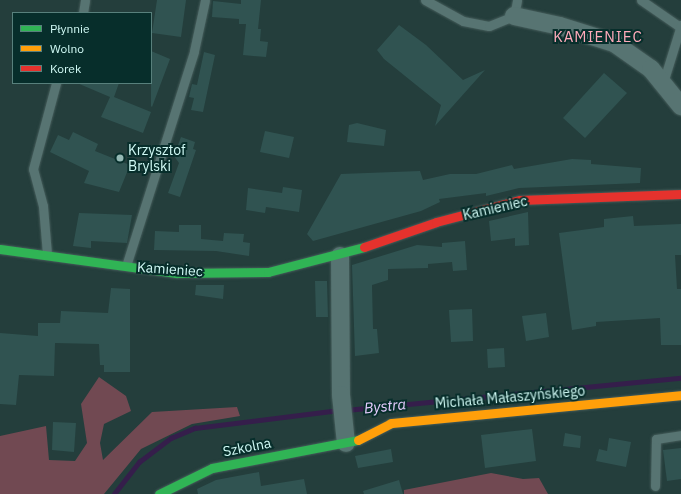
<!DOCTYPE html>
<meta charset="utf-8">
<style>
body{margin:0}
#map{position:relative;width:681px;height:494px;overflow:hidden;background:#243e3c;font-family:"IBM Plex Sans",sans-serif}
div>[style]{position:absolute}
[style*='--x']{left:calc(var(--x)*1px);top:calc(var(--y)*1px);width:calc(var(--w)*1px);rotate:calc(var(--a)*1deg)}
.green>*{inset:0;background:#714952}
.stream>*{height:4.5px;margin:-2.25px;padding:0 2.25px;transform-origin:2.25px;border-radius:2.25px;background:#351e4b}
.building>*{inset:0;background:#305351}
.roads{filter:drop-shadow(0 0 1px #455c5a) drop-shadow(0 0 1px #455c5a)}
.lane>*{height:9px;margin:-4.5px;padding:0 4.5px;transform-origin:4.5px;border-radius:4.5px;background:#577472}
.street>*{height:18px;margin:-9px;padding:0 9px;transform-origin:9px;border-radius:9px;background:#577472}
.fast>*{height:9px;margin:-4.5px;padding:0 4.5px;transform-origin:4.5px;border-radius:4.5px;background:#30b455}
.slow>*{height:9px;margin:-4.5px;padding:0 4.5px;transform-origin:4.5px;border-radius:4.5px;background:#ff9f0a}
.jam>*{height:9px;margin:-4.5px;padding:0 4.5px;transform-origin:4.5px;border-radius:4.5px;background:#e5322d}
.dots>*{width:11px;height:11px;translate:-50% -50%;box-sizing:border-box;border:2px solid #072e2b;border-radius:50%}
span{translate:-50% -50%;white-space:nowrap;text-align:center;line-height:1.15;-webkit-text-stroke:4px #072e2b;paint-order:stroke}
.poi-label{font-size:14px;color:#d1faf5}
.left{translate:0 -50%;text-align:left}
.street-label{font-size:14px;color:#d1faf5}
.neighbourhood-label{font-size:15px;color:#ffabbb;letter-spacing:1px}
.water-label{font-size:15px;color:#e5ccfe;font-style:italic}
.legend{position:absolute;left:12px;top:12px;width:140px;height:72px;box-sizing:border-box;background:#072e2b;border:1px solid #58807c;margin:0;padding:5px 7px;list-style:none;font-size:12px;color:#d1faf5}
.legend li{display:flex;align-items:center;gap:8px;height:20px}
.legend b{width:20px;border:1px solid #58807c}
</style>
<div id="map">
<div class="green">
<div style="clip-path:polygon(99px 377px,126px 396px,131px 411px,104px 424px,100px 443px,103px 460px,152px 412px,237px 407px,240px 416px,192px 424px,141px 449px,104px 494px,0 494px,0 436px,46px 426px,49px 460px,75px 461px,87px 443px,81px 404px)"></div>
<div style="clip-path:polygon(491px 473px,523px 479px,539px 478px,548px 494px,404px 494px,404px 490px)"></div>
</div>
<div class="stream">
<div style="--x:346;--y:410;--w:337;--a:-5.5"></div>
<div style="--x:114;--y:494;--w:41;--a:-52"></div>
<div style="--x:139;--y:462;--w:40;--a:-37"></div>
<div style="--x:171;--y:438;--w:26;--a:-23"></div>
<div style="--x:195;--y:428;--w:145;--a:-7.1"></div>
</div>
<div class="building">
<div style="clip-path:polygon(157px 0,186px 0,181px 37px,152px 33px)"></div>
<div style="clip-path:polygon(241px 0,261px 0,258px 29px,261px 29px,260px 41px,268px 42px,266px 57px,243px 55px,246px 24px,239px 24px,239px 19px,212px 17px,213px 1px,241px 4px)"></div>
<div style="clip-path:polygon(399px 25px,426px 45px,463px 80px,485px 70px,435px 126px,441px 105px,384px 59px,377px 50px)"></div>
<div style="clip-path:polygon(151px 51px,170px 59px,152px 107px,151px 106px)"></div>
<div style="clip-path:polygon(204px 52px,215px 55px,203px 112px,191px 110px,194px 98px,189px 97px,192px 84px,197px 85px)"></div>
<div style="clip-path:polygon(604px 73px,627px 93px,585px 138px,563px 118px)"></div>
<div style="clip-path:polygon(77px 83px,119px 83px,114px 97px,151px 112px,143px 133px,101px 117px,110px 97px)"></div>
<div style="clip-path:polygon(357px 123px,386px 130px,384px 146px,347px 142px,349px 125px)"></div>
<div style="clip-path:polygon(265px 131px,294px 137px,289px 158px,260px 152px)"></div>
<div style="clip-path:polygon(73px 132px,98px 144px,95px 151px,130px 165px,119px 192px,84px 183px,89px 171px,50px 152px,58px 135px,69px 140px)"></div>
<div style="clip-path:polygon(181px 137px,195px 142px,193px 149px,196px 150px,180px 197px,168px 193px,179px 163px,174px 156px)"></div>
<div style="clip-path:polygon(572px 159px,591px 160px,591px 164px,641px 168px,640px 183px,519px 188px,486px 196px,486px 193px,439px 199px,440px 202px,421px 211px,313px 241px,307px 234px,341px 174px,420px 171px,423px 180px,450px 174px,476px 174px,512px 165px,514px 169px)"></div>
<div style="clip-path:polygon(283px 187px,302px 190px,299px 212px,266px 207px,265px 213px,246px 210px,248px 188px,282px 193px)"></div>
<div style="clip-path:polygon(528px 212px,529px 245px,515px 246px,515px 238px,491px 241px,489px 221px)"></div>
<div style="clip-path:polygon(79px 213px,132px 215px,127px 243px,91px 241px,91px 248px,73px 246px)"></div>
<div style="clip-path:polygon(633px 216px,634px 226px,681px 224px,681px 255px,675px 255px,677px 289px,681px 289px,681px 345px,661px 345px,660px 318px,596px 322px,596px 326px,572px 330px,559px 233px,604px 227px,604px 219px)"></div>
<div style="clip-path:polygon(179px 225px,201px 225px,201px 239px,223px 241px,224px 233px,244px 234px,243px 242px,250px 243px,249px 256px,216px 251px,154px 250px,155px 231px,179px 232px)"></div>
<div style="clip-path:polygon(465px 241px,467px 270px,453px 271px,452px 262px,428px 264px,428px 268px,388px 269px,388px 280px,372px 285px,373px 329px,377px 329px,379px 353px,355px 356px,352px 265px,417px 245px,442px 247px,442px 243px)"></div>
<div style="clip-path:polygon(315px 281px,327px 281px,328px 317px,316px 317px)"></div>
<div style="clip-path:polygon(196px 285px,224px 285px,223px 299px,195px 295px)"></div>
<div style="clip-path:polygon(111px 288px,130px 289px,130px 372px,104px 372px,104px 365px,100px 365px,99px 344px,55px 343px,54px 376px,19px 375px,16px 405px,0 404px,0 333px,38px 336px,38px 323px,60px 323px,61px 311px,108px 313px)"></div>
<div style="clip-path:polygon(472px 309px,473px 341px,451px 342px,449px 310px)"></div>
<div style="clip-path:polygon(546px 313px,549px 337px,526px 341px,522px 316px)"></div>
<div style="clip-path:polygon(504px 348px,505px 367px,488px 368px,487px 349px)"></div>
<div style="clip-path:polygon(53px 422px,76px 423px,74px 452px,52px 450px)"></div>
<div style="clip-path:polygon(532px 429px,536px 461px,485px 468px,481px 435px)"></div>
<div style="clip-path:polygon(565px 433px,581px 436px,580px 448px,563px 446px)"></div>
<div style="clip-path:polygon(609px 438px,631px 442px,626px 467px,596px 461px,599px 449px,607px 451px)"></div>
<div style="clip-path:polygon(681px 448px,681px 479px,667px 481px,663px 450px)"></div>
<div style="clip-path:polygon(391px 449px,393px 462px,358px 468px,355px 456px)"></div>
<div style="clip-path:polygon(259px 472px,261px 486px,304px 479px,307px 494px,198px 494px,197px 489px,216px 480px)"></div>
<div style="clip-path:polygon(399px 480px,403px 494px,364px 494px,363px 491px)"></div>
</div>
<div class="roads">
<div class="lane">
<div style="--x:425;--y:0;--w:43;--a:28.9"></div>
<div style="--x:463;--y:21;--w:26;--a:11"></div>
<div style="--x:489;--y:26;--w:27;--a:-22"></div>
<div style="--x:514;--y:16;--w:16;--a:-79"></div>
<div style="--x:641;--y:0;--w:47;--a:34.7"></div>
<div style="--x:83;--y:13;--w:13;--a:-81"></div>
<div style="--x:663;--y:83;--w:61;--a:-72.8"></div>
<div style="--x:47;--y:254;--w:48;--a:-94.8"></div>
<div style="--x:43;--y:206;--w:38;--a:-105"></div>
<div style="--x:33;--y:169;--w:89;--a:-75"></div>
<div style="--x:126;--y:266;--w:225;--a:-72.4"></div>
<div style="--x:194;--y:51;--w:52;--a:-77.8"></div>
<div style="--x:655;--y:486;--w:47;--a:-88.8"></div>
<div style="--x:656;--y:439;--w:25;--a:-9"></div>
</div>
<div class="street">
<div style="--x:514;--y:16;--w:47;--a:12.3"></div>
<div style="--x:560;--y:26;--w:57;--a:17.5"></div>
<div style="--x:614;--y:43;--w:45;--a:35.1"></div>
<div style="--x:651;--y:69;--w:48;--a:51"></div>
<div style="--x:340;--y:256;--w:139;--a:89.6"></div>
<div style="--x:341;--y:395;--w:48;--a:84.1"></div>
</div>
<div class="fast">
<div style="--x:0;--y:249;--w:178;--a:7.8"></div>
<div style="--x:176;--y:273;--w:92;--a:-0.6"></div>
<div style="--x:268;--y:272;--w:99;--a:-14.6"></div>
<div style="--x:159;--y:494;--w:59;--a:-26.1"></div>
<div style="--x:212;--y:468;--w:149;--a:-10.9"></div>
</div>
<div class="slow">
<div style="--x:358;--y:440;--w:37;--a:-27"></div>
<div style="--x:391;--y:423;--w:291;--a:-5.5"></div>
</div>
<div class="jam">
<div style="--x:364;--y:247;--w:76;--a:-19.1"></div>
<div style="--x:436;--y:222;--w:87;--a:-14.7"></div>
<div style="--x:520;--y:200;--w:161;--a:-2.1"></div>
</div>
</div>
<div class="dots">
<div style="left:120px;top:158px;background:#94b8b4"></div>
</div>
<div class="poi-label">
<span class="left" style="left:128px;top:158px">Krzysztof<br>Brylski</span>
</div>
<div class="street-label">
<span style="left:495px;top:208px;rotate:-13deg">Kamieniec</span>
<span style="left:170px;top:269px;rotate:4deg">Kamieniec</span>
<span style="left:510px;top:397px;rotate:-5deg">Michała Małaszyńskiego</span>
<span style="left:247px;top:447px;rotate:-11deg">Szkolna</span>
</div>
<div class="neighbourhood-label">
<span style="left:598px;top:37px">KAMIENIEC</span>
</div>
<div class="water-label">
<span style="left:385px;top:406px;rotate:-6deg">Bystra</span>
</div>
<ul class="legend">
<li><b style="height:5px;background:#30b455"></b>Płynnie</li>
<li><b style="height:5px;background:#ff9f0a"></b>Wolno</li>
<li><b style="height:5px;background:#e5322d"></b>Korek</li>
</ul>
</div>
